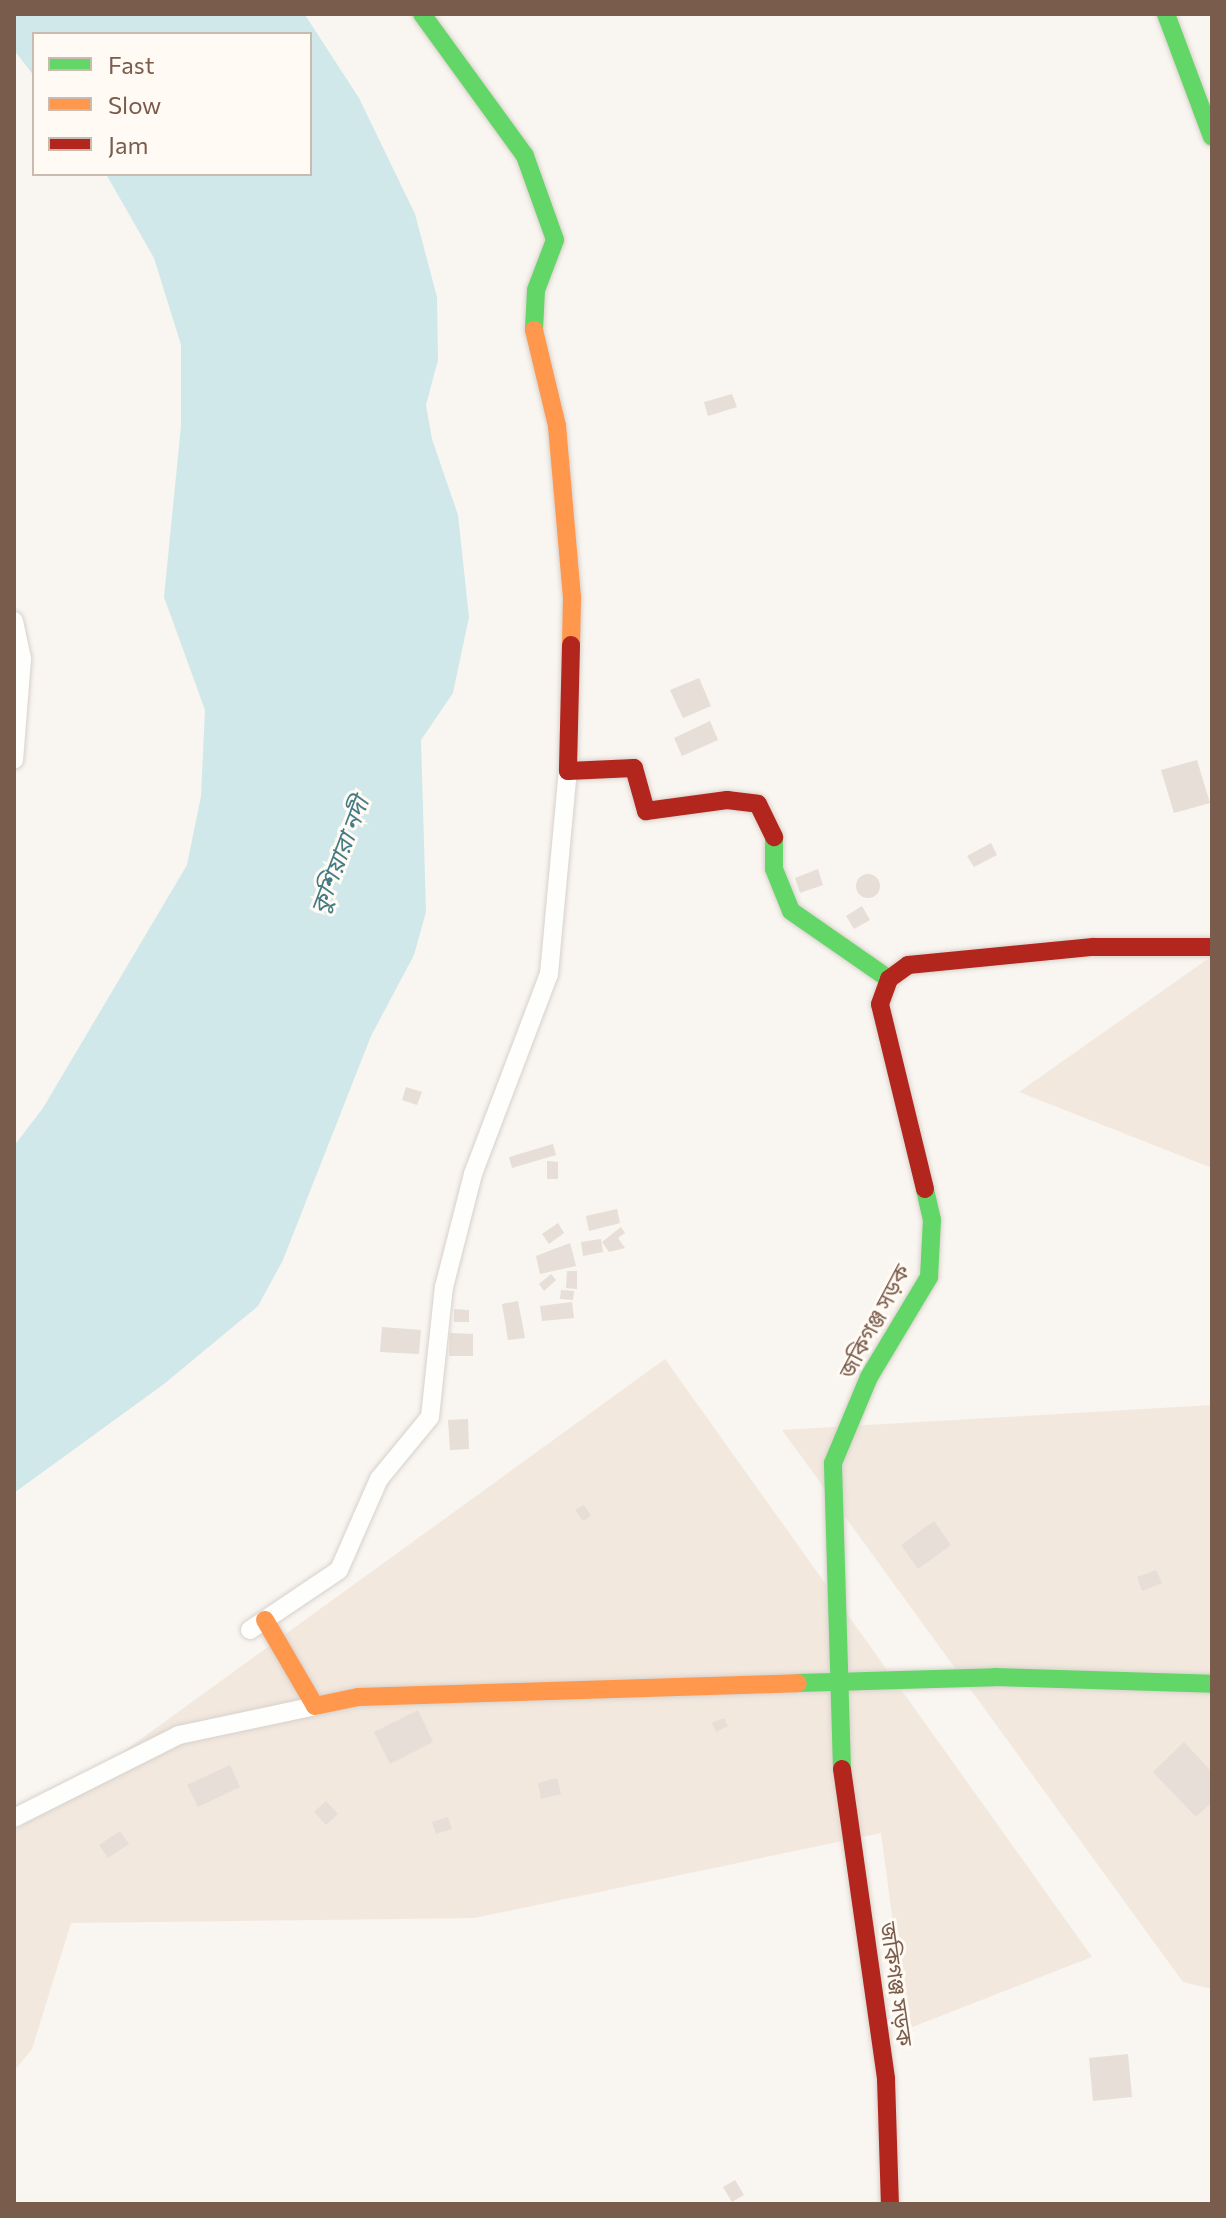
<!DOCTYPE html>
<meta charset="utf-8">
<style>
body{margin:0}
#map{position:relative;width:1226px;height:2218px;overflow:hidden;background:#f9f5f0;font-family:Commissioner,"Noto Sans Bengali",sans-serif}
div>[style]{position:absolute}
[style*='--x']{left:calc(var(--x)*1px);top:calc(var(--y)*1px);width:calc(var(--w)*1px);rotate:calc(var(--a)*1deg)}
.residential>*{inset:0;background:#f2e8de}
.water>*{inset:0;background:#d0e8ea}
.building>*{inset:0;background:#e6ded7}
.round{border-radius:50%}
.roads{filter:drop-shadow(0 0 2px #d7d1cb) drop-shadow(0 0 2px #d7d1cb)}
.street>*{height:18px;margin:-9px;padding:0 9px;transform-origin:9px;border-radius:9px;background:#fefefd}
.fast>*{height:18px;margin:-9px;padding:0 9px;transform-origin:9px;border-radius:9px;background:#63d668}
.slow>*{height:18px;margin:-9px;padding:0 9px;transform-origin:9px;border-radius:9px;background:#ff974d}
.jam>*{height:18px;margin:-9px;padding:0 9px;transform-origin:9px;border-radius:9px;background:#b3261e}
span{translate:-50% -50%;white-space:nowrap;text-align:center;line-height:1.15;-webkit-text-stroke:6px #fffaf3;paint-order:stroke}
.street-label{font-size:22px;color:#7a5c4d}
.water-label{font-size:24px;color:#437c86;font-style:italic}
.frame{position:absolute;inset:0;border:16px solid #7a5c4d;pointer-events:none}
.legend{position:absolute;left:32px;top:32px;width:280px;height:144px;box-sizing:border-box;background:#fffaf3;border:2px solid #cabbb1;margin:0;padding:10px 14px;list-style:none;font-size:24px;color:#7a5c4d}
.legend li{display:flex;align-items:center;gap:16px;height:40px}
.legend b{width:40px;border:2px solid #cabbb1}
</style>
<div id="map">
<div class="residential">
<div style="clip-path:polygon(1212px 956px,1212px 1168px,1019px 1092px)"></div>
<div style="clip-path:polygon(665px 1359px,1092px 1957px,907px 2029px,881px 1833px,474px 1918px,71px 1923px,32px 2049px,14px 2071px,14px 1831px)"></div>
<div style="clip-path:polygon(1212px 1405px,1212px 1989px,1183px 1982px,782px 1430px)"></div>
</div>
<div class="water">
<div style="clip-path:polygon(14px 14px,304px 14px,307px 18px,359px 98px,415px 214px,437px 297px,438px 360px,426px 405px,432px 439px,458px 515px,469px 617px,453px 693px,421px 740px,426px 912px,414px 955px,371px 1036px,283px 1260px,258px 1306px,164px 1384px,14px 1493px,14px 1146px,43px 1108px,187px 865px,201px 796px,205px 710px,164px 597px,181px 426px,181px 345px,154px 258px,106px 174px,310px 174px,310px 34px,34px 34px,34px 76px,14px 50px)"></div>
</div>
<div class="building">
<div style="clip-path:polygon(732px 394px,737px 407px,708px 416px,704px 402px)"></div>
<div style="clip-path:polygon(699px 678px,711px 706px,683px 718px,670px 690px)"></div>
<div style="clip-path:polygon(710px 721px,718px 740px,682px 756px,674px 738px)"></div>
<div style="clip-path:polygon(1197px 760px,1210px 803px,1174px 813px,1161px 770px)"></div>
<div style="clip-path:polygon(991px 843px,997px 855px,974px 867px,967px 856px)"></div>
<div style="clip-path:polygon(818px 869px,823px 885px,800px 893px,795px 878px)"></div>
<div class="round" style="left:856px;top:874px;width:24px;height:24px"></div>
<div style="clip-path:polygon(862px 906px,870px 920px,854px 929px,846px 916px)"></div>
<div style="clip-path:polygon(406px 1087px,422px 1092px,417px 1105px,402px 1100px)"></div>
<div style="clip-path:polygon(553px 1144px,556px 1155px,512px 1168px,509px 1157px)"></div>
<div style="clip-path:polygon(547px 1161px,558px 1162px,558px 1179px,547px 1179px)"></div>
<div style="clip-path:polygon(617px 1209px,620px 1223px,589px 1231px,586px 1216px)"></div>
<div style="clip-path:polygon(558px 1223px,564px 1233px,549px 1244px,542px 1234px)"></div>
<div style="clip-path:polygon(621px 1227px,625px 1233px,618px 1238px,625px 1248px,609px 1252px,602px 1242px)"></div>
<div style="clip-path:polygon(601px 1239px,603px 1252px,583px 1256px,581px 1242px)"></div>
<div style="clip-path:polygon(570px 1243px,576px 1266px,540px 1274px,536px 1256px)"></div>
<div style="clip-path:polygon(567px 1271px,577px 1271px,577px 1289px,566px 1288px)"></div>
<div style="clip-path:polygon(551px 1274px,556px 1280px,544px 1291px,539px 1284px)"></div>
<div style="clip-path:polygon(561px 1290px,574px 1291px,573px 1300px,560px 1299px)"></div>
<div style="clip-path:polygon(518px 1301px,525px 1338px,508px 1340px,502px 1304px)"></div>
<div style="clip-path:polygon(572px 1302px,574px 1318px,542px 1321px,540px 1306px)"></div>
<div style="clip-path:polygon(454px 1309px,469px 1310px,469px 1322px,454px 1322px)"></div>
<div style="clip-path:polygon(382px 1327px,421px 1330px,419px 1354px,380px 1352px)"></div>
<div style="clip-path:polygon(450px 1333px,473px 1334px,473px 1356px,449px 1356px)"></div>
<div style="clip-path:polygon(468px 1419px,469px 1449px,450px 1450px,448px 1420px)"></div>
<div style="clip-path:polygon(584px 1505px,591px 1516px,583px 1521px,575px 1510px)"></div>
<div style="clip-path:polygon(934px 1521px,951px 1545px,918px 1569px,901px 1545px)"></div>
<div style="clip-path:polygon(1156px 1570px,1162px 1583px,1142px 1591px,1137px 1577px)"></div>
<div style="clip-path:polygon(418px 1710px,433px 1742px,390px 1764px,374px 1732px)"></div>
<div style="clip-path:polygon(724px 1718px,728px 1726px,716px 1732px,712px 1723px)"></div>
<div style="clip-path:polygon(1184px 1742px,1212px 1772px,1212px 1802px,1196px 1817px,1153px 1772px)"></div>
<div style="clip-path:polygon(230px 1765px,240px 1787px,198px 1807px,187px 1785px)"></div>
<div style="clip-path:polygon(557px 1778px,561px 1794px,541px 1799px,538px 1783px)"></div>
<div style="clip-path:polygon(326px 1801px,338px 1814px,326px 1825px,314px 1812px)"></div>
<div style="clip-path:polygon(448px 1817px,452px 1829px,436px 1834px,432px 1822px)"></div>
<div style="clip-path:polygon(120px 1831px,129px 1844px,108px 1858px,99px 1845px)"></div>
<div style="clip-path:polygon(1128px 2054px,1132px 2097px,1093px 2101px,1089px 2058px)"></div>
<div style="clip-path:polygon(735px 2180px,744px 2195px,732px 2202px,723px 2187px)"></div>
</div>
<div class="roads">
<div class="street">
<div style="--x:14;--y:621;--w:39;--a:78"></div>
<div style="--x:22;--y:659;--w:101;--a:94.5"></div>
<div style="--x:250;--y:1630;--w:107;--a:-34"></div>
<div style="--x:339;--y:1570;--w:99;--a:-66.3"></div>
<div style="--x:379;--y:1479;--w:80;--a:-50.6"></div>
<div style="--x:430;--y:1417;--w:131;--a:-83.9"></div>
<div style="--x:444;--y:1287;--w:117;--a:-75.6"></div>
<div style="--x:473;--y:1174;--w:214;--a:-69.2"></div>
<div style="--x:549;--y:974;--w:204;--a:-84.7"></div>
<div style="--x:14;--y:1818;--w:185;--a:-26.7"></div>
<div style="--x:179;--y:1735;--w:139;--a:-12"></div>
</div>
<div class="fast">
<div style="--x:422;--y:14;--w:175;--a:54"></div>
<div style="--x:525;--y:156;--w:89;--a:70.3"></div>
<div style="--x:555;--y:240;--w:53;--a:110.8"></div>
<div style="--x:536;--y:290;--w:40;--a:92.9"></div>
<div style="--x:1166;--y:14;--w:131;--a:69.5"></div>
<div style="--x:774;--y:837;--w:32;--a:90"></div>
<div style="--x:774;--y:869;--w:45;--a:68"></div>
<div style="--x:791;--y:911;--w:119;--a:34.8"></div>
<div style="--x:798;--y:1683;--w:197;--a:-1.7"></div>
<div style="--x:995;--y:1677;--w:217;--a:1.8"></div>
<div style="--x:842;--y:1769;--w:306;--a:-91.7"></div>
<div style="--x:833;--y:1463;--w:93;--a:-67.3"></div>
<div style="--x:869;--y:1377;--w:117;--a:-59"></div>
<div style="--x:929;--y:1277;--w:57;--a:-87"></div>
<div style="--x:932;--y:1220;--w:32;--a:-103"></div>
</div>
<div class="slow">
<div style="--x:534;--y:330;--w:99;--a:76.5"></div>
<div style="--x:557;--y:426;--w:173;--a:85"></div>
<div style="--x:572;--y:598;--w:47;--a:91.2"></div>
<div style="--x:265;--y:1620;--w:99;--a:59.8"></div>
<div style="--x:315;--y:1706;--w:44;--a:-11.8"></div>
<div style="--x:358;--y:1697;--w:440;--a:-1.8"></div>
</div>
<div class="jam">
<div style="--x:571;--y:645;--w:126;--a:91.4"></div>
<div style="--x:568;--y:771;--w:66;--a:-2.6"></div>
<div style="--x:634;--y:768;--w:45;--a:74.4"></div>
<div style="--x:646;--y:811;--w:82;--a:-7.7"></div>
<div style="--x:727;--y:800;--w:31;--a:7"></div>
<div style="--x:758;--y:804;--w:37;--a:64"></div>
<div style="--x:925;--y:1189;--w:190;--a:-103.7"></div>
<div style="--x:880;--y:1004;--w:27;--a:-70"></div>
<div style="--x:889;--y:979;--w:24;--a:-36"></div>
<div style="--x:908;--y:965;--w:186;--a:-5.6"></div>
<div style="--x:1093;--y:947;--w:119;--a:0"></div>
<div style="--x:842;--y:1769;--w:313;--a:81.9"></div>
<div style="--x:886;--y:2079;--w:125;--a:88.2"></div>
</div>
</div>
<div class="street-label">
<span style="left:874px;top:1321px;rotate:-62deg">জকিগঞ্জ সড়ক</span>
<span style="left:897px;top:1984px;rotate:82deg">জকিগঞ্জ সড়ক</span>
</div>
<div class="water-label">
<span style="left:339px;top:855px;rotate:-69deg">কুশিয়ারা নদী</span>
</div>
<div class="frame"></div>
<ul class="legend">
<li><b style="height:10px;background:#63d668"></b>Fast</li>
<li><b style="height:10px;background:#ff974d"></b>Slow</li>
<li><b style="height:10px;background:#b3261e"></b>Jam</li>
</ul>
</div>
